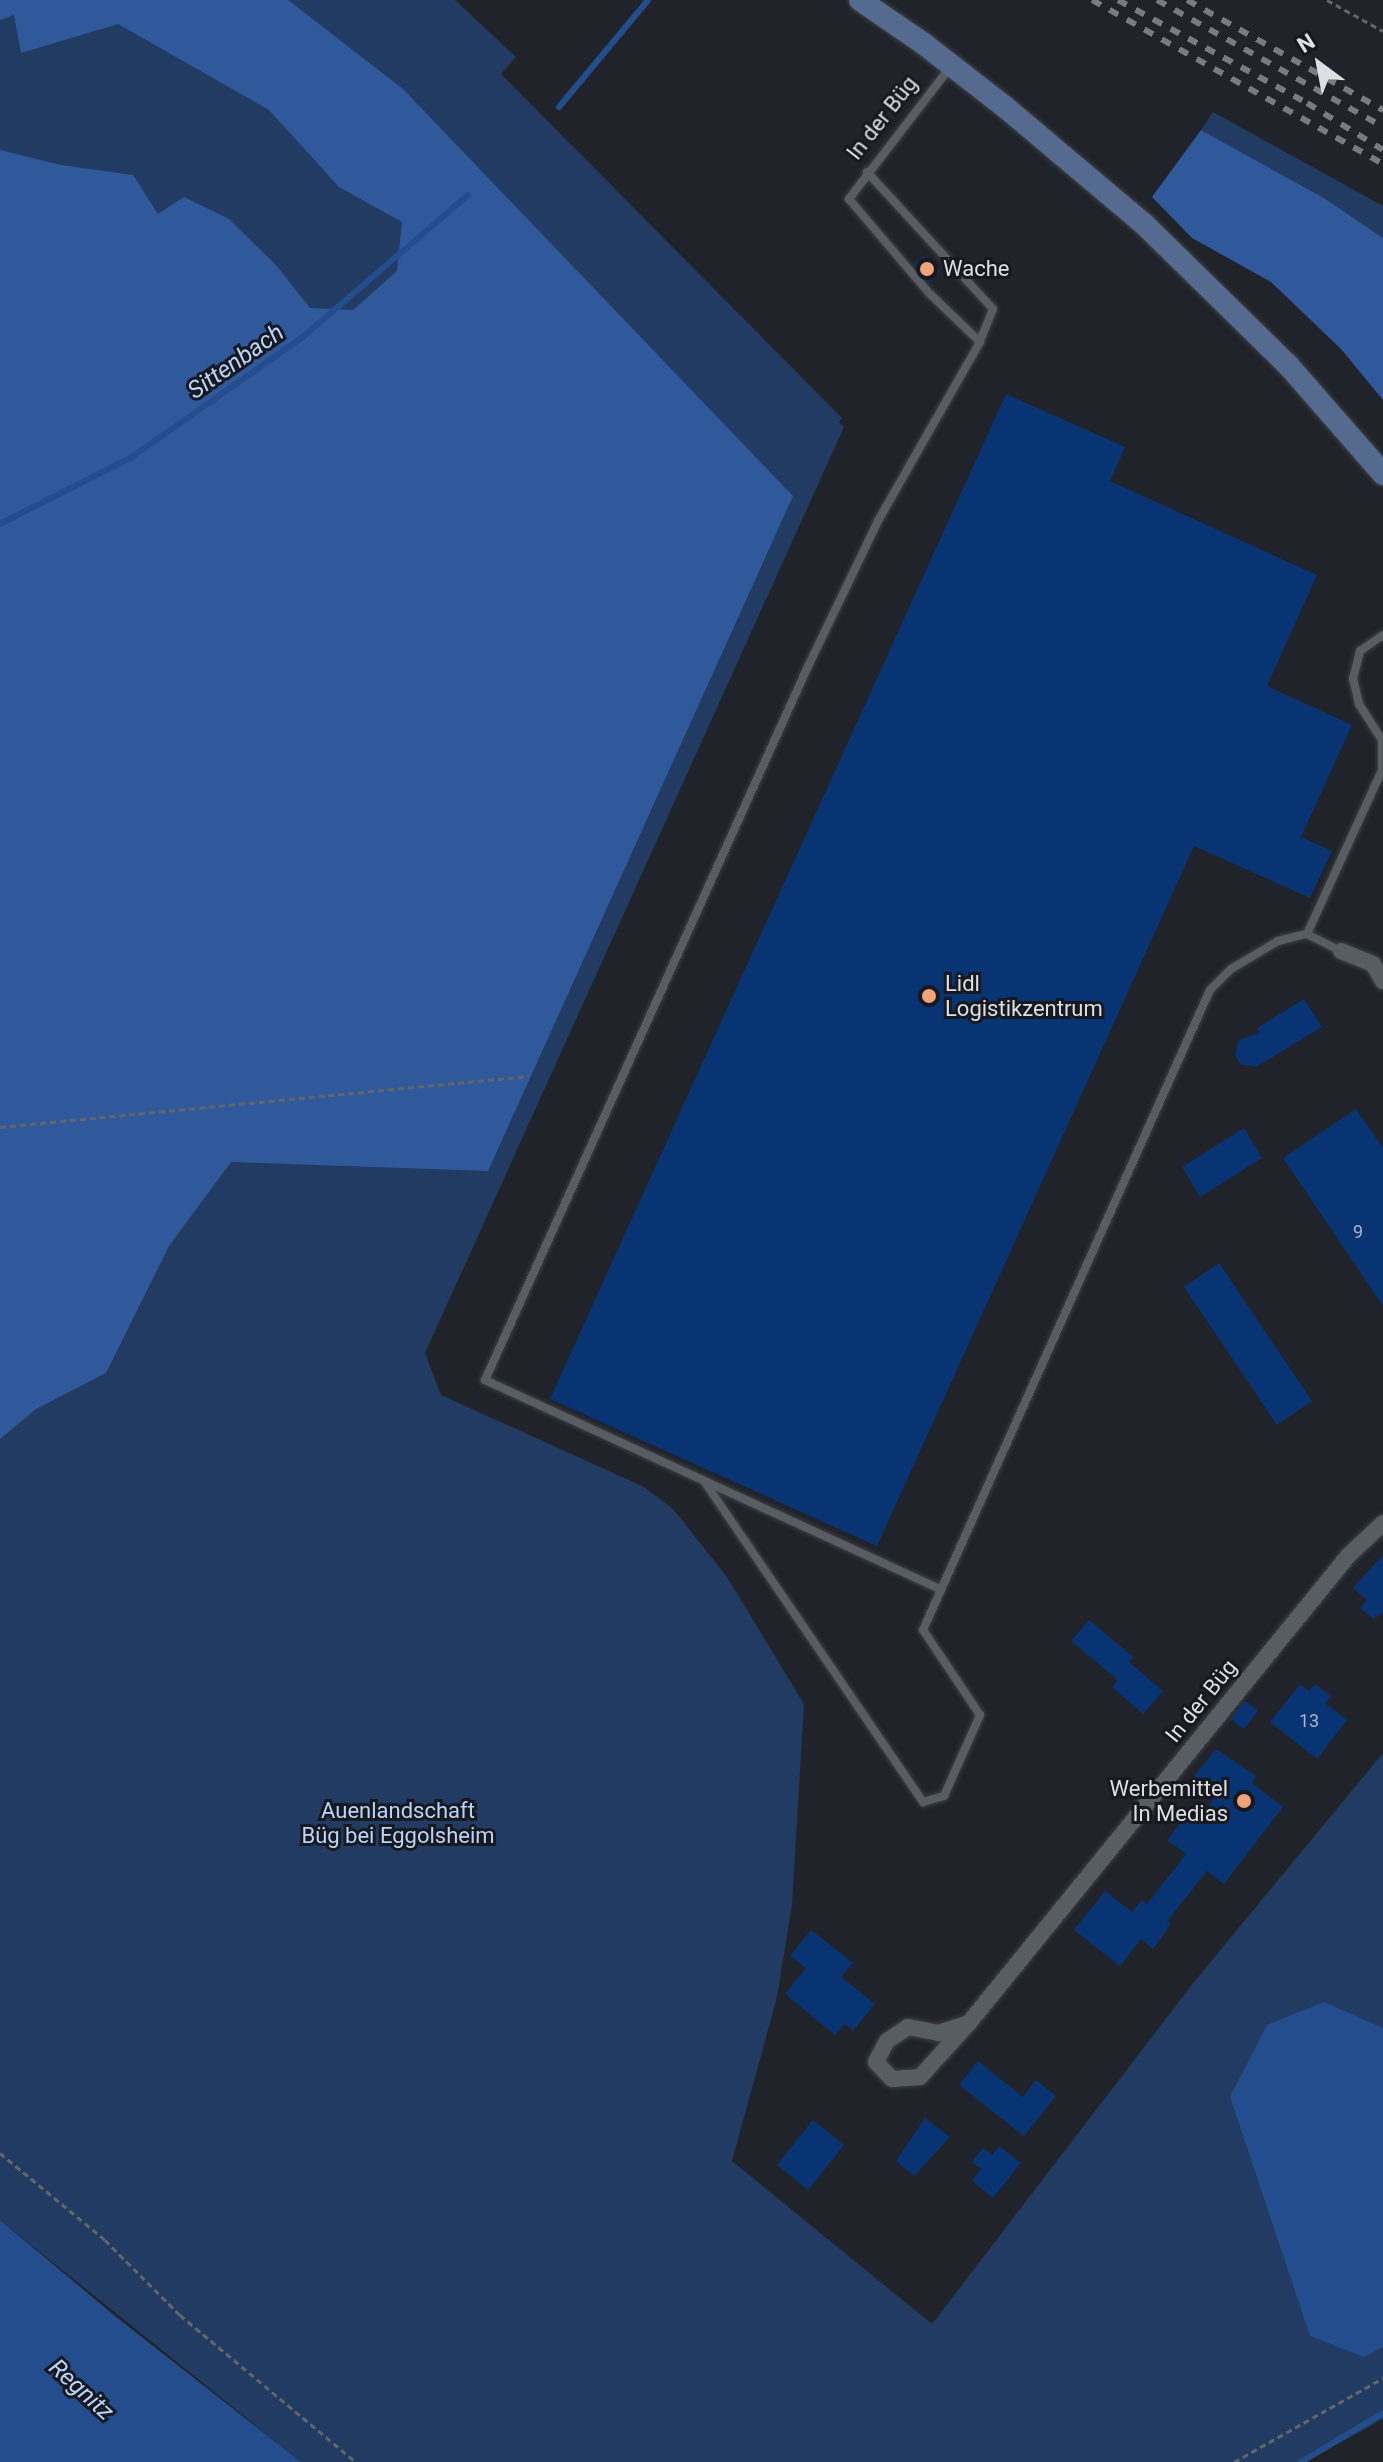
<!DOCTYPE html>
<meta charset="utf-8">
<style>
body{margin:0}
#map{position:relative;width:1383px;height:2462px;overflow:hidden;background:#202329;font-family:Roboto,sans-serif}
div>[style]{position:absolute}
[style*='--x']{left:calc(var(--x)*1px);top:calc(var(--y)*1px);width:calc(var(--w)*1px);rotate:calc(var(--a)*1deg)}
.green>*{inset:0;background:#213b63}
.forest>*{inset:0;background:#2f599b}
.water>*{inset:0;background:#234d8d}
.stream>*{height:6px;margin:-3px;padding:0 3px;transform-origin:3px;border-radius:3px;background:#234d8d}
.building>*{inset:0;background:#093473}
.path>*{height:3px;margin-top:-1.5px;transform-origin:0;background:repeating-linear-gradient(90deg,#62656a 0 6px,transparent 0 10px)}
.roads{filter:drop-shadow(0 0 2px #3c3f44) drop-shadow(0 0 2px #3c3f44)}
.lane>*{height:8px;margin:-4px;padding:0 4px;transform-origin:4px;border-radius:4px;background:#585c63}
.street>*{height:16px;margin:-8px;padding:0 8px;transform-origin:8px;border-radius:8px;background:#585c63}
.secondary>*{height:22px;margin:-11px;padding:0 11px;transform-origin:11px;border-radius:11px;background:#546b8f}
.rail>*{height:6px;margin-top:-3px;transform-origin:0;background:repeating-linear-gradient(90deg,#797b80 0 10px,transparent 0 20px)}
.dots>*{width:22px;height:22px;translate:-50% -50%;box-sizing:border-box;border:4px solid #161a20;border-radius:50%}
span{translate:-50% -50%;white-space:nowrap;text-align:center;line-height:1.15;-webkit-text-stroke:6px #161a20;paint-order:stroke}
.number-label{font-size:18px;color:#a8b4c7}
.number-label span{-webkit-text-stroke-width:0}
.street-label{font-size:22px;color:#dddfe3}
.poi-label{font-size:22px;color:#dddfe3}
.left{translate:0 -50%;text-align:left}
.right{translate:-100% -50%;text-align:right}
.park-label{font-size:22px;color:#bad3f8}
.water-label{font-size:24px;color:#bad3f9;font-style:italic}
.north{position:absolute;left:1279px;top:24px;width:80px;height:80px;-webkit-text-stroke:6px #161a20;paint-order:stroke;rotate:328deg;font-size:22px;font-weight:700;line-height:32px;text-align:center;color:#dddfe3}
.north::after{content:'';display:block;margin:auto;width:28px;height:36px;background:#dddfe3;clip-path:polygon(50% 0,100% 100%,50% 72%,0 100%)}
</style>
<div id="map">
<div class="green">
<div style="clip-path:polygon(0 0,455px 0,516px 57px,501px 74px,842px 418px,839px 422px,844px 427px,425px 1353px,441px 1395px,644px 1487px,673px 1509px,727px 1577px,804px 1704px,792px 1905px,777px 1997px,732px 2161px,932px 2324px,1194px 1982px,1383px 1753px,1383px 2419px,1305px 2462px,301px 2462px,0 2220px)"></div>
<div style="clip-path:polygon(1213px 112px,1383px 206px,1383px 238px,1324px 198px,1201px 130px)"></div>
</div>
<div class="forest">
<div style="clip-path:polygon(0 0,288px 0,403px 89px,793px 496px,488px 1171px,231px 1162px,169px 1246px,106px 1373px,36px 1409px,0 1439px,0 150px,61px 165px,133px 175px,158px 214px,184px 197px,229px 219px,276px 265px,310px 308px,353px 310px,397px 271px,402px 222px,339px 187px,269px 110px,118px 24px,21px 53px,14px 15px,0 20px)"></div>
<div style="clip-path:polygon(1201px 130px,1324px 198px,1383px 238px,1383px 400px,1341px 349px,1271px 282px,1192px 238px,1152px 197px)"></div>
</div>
<div class="water">
<div style="clip-path:polygon(1324px 2002px,1383px 2028px,1383px 2347px,1364px 2357px,1310px 2336px,1230px 2097px,1267px 2025px)"></div>
<div style="clip-path:polygon(0 2220px,115px 2316px,301px 2462px,0 2462px)"></div>
</div>
<div class="stream">
<div style="--x:559;--y:107;--w:139;--a:-50.2"></div>
<div style="--x:0;--y:524;--w:148;--a:-26.9"></div>
<div style="--x:132;--y:457;--w:210;--a:-35.1"></div>
<div style="--x:304;--y:336;--w:216;--a:-40.7"></div>
<div style="--x:1301;--y:2462;--w:96;--a:-30.9"></div>
</div>
<div class="building">
<div style="clip-path:polygon(924px 256px,940px 271px,929px 282px,914px 265px)"></div>
<div style="clip-path:polygon(1006px 394px,1125px 447px,1110px 481px,1317px 575px,1267px 686px,1352px 725px,1301px 837px,1332px 851px,1310px 898px,1194px 846px,877px 1546px,550px 1399px)"></div>
<div style="clip-path:polygon(1304px 999px,1322px 1027px,1256px 1067px,1240px 1064px,1235px 1055px,1239px 1040px,1260px 1032px,1257px 1028px)"></div>
<div style="clip-path:polygon(1356px 1109px,1383px 1148px,1383px 1306px,1283px 1158px)"></div>
<div style="clip-path:polygon(1244px 1128px,1262px 1158px,1200px 1197px,1182px 1167px)"></div>
<div style="clip-path:polygon(1219px 1263px,1312px 1401px,1277px 1425px,1184px 1287px)"></div>
<div style="clip-path:polygon(1383px 1555px,1383px 1612px,1374px 1619px,1360px 1608px,1367px 1600px,1353px 1588px)"></div>
<div style="clip-path:polygon(1089px 1620px,1133px 1657px,1129px 1662px,1163px 1691px,1143px 1714px,1112px 1687px,1118px 1680px,1071px 1641px)"></div>
<div style="clip-path:polygon(1300px 1684px,1309px 1691px,1315px 1684px,1331px 1696px,1325px 1703px,1347px 1720px,1317px 1759px,1270px 1722px)"></div>
<div style="clip-path:polygon(1245px 1701px,1258px 1711px,1244px 1729px,1230px 1719px)"></div>
<div style="clip-path:polygon(1216px 1749px,1256px 1776px,1252px 1783px,1283px 1807px,1224px 1884px,1207px 1871px,1167px 1921px,1171px 1924px,1153px 1949px,1141px 1939px,1120px 1966px,1074px 1930px,1105px 1891px,1132px 1912px,1142px 1900px,1147px 1904px,1186px 1854px,1167px 1840px,1186px 1816px,1195px 1823px,1218px 1794px,1194px 1776px)"></div>
<div style="clip-path:polygon(811px 1930px,853px 1963px,841px 1977px,875px 2004px,853px 2031px,845px 2024px,835px 2035px,785px 1994px,806px 1968px,790px 1956px)"></div>
<div style="clip-path:polygon(978px 2061px,1023px 2097px,1036px 2080px,1056px 2096px,1024px 2136px,959px 2085px)"></div>
<div style="clip-path:polygon(925px 2118px,950px 2137px,914px 2176px,896px 2161px)"></div>
<div style="clip-path:polygon(813px 2120px,844px 2145px,808px 2190px,777px 2165px)"></div>
<div style="clip-path:polygon(999px 2146px,1021px 2163px,993px 2198px,972px 2181px,981px 2169px,972px 2162px,983px 2148px,992px 2155px)"></div>
</div>
<div class="path">
<div style="--x:1327;--y:0;--w:64;--a:29"></div>
<div style="--x:0;--y:1127;--w:531;--a:-5.51"></div>
<div style="--x:0;--y:2153;--w:136;--a:39.6"></div>
<div style="--x:105;--y:2240;--w:106;--a:45"></div>
<div style="--x:180;--y:2315;--w:229;--a:39.9"></div>
<div style="--x:1234;--y:2462;--w:171;--a:-29.4"></div>
</div>
<div class="roads">
<div class="lane">
<div style="--x:951;--y:66;--w:168;--a:127.5"></div>
<div style="--x:849;--y:199;--w:123;--a:49.6"></div>
<div style="--x:929;--y:293;--w:71;--a:43.9"></div>
<div style="--x:867;--y:172;--w:186;--a:47.4"></div>
<div style="--x:993;--y:309;--w:35;--a:112"></div>
<div style="--x:980;--y:342;--w:206;--a:119.7"></div>
<div style="--x:878;--y:521;--w:169;--a:115.7"></div>
<div style="--x:805;--y:673;--w:776;--a:114.35"></div>
<div style="--x:485;--y:1380;--w:501;--a:24.67"></div>
<div style="--x:1382;--y:769;--w:29;--a:-90"></div>
<div style="--x:1382;--y:740;--w:43;--a:-122.6"></div>
<div style="--x:1359;--y:704;--w:26;--a:-103"></div>
<div style="--x:1353;--y:679;--w:29;--a:-76"></div>
<div style="--x:1360;--y:651;--w:28;--a:-35"></div>
<div style="--x:1307;--y:934;--w:183;--a:-65.4"></div>
<div style="--x:704;--y:1481;--w:389;--a:55.7"></div>
<div style="--x:923;--y:1802;--w:22;--a:-16"></div>
<div style="--x:944;--y:1796;--w:89;--a:-66"></div>
<div style="--x:980;--y:1715;--w:102;--a:-123.8"></div>
<div style="--x:923;--y:1630;--w:701;--a:-65.85"></div>
<div style="--x:1210;--y:990;--w:30;--a:-45"></div>
<div style="--x:1231;--y:969;--w:55;--a:-30.8"></div>
<div style="--x:1278;--y:941;--w:30;--a:-14"></div>
<div style="--x:1307;--y:934;--w:38;--a:27"></div>
</div>
<div class="street">
<div style="--x:1341;--y:951;--w:35;--a:22"></div>
<div style="--x:1373;--y:964;--w:20;--a:60"></div>
<div style="--x:969;--y:2023;--w:32;--a:162"></div>
<div style="--x:939;--y:2033;--w:32;--a:-169"></div>
<div style="--x:908;--y:2027;--w:25;--a:146"></div>
<div style="--x:887;--y:2041;--w:24;--a:118"></div>
<div style="--x:876;--y:2062;--w:23;--a:47"></div>
<div style="--x:892;--y:2079;--w:28;--a:-4"></div>
<div style="--x:920;--y:2077;--w:73;--a:-47.8"></div>
<div style="--x:969;--y:2023;--w:601;--a:-50.94"></div>
<div style="--x:1348;--y:1556;--w:48;--a:-43.3"></div>
</div>
<div class="secondary">
<div style="--x:860;--y:0;--w:78;--a:34.5"></div>
<div style="--x:924;--y:44;--w:103;--a:37.9"></div>
<div style="--x:1005;--y:107;--w:182;--a:40.1"></div>
<div style="--x:1144;--y:224;--w:202;--a:44.4"></div>
<div style="--x:1288;--y:365;--w:145;--a:48.9"></div>
</div>
</div>
<div class="rail">
<div style="--x:1092;--y:0;--w:334;--a:29.4"></div>
<div style="--x:1118;--y:0;--w:215;--a:28.6"></div>
<div style="--x:1307;--y:103;--w:89;--a:31.7"></div>
<div style="--x:1157;--y:0;--w:259;--a:29.3"></div>
<div style="--x:1187;--y:0;--w:225;--a:29.3"></div>
</div>
<div class="dots">
<div style="left:927px;top:269px;background:#f0a279"></div>
<div style="left:929px;top:996px;background:#f0a279"></div>
<div style="left:1244px;top:1801px;background:#f0a279"></div>
</div>
<div class="number-label">
<span style="left:1358px;top:1232px">9</span>
<span style="left:1309px;top:1721px">13</span>
</div>
<div class="street-label">
<span style="left:882px;top:118px;rotate:-52deg">In der Büg</span>
<span style="left:1201px;top:1701px;rotate:-51deg">In der Büg</span>
</div>
<div class="poi-label">
<span class="left" style="left:943px;top:269px">Wache</span>
<span class="left" style="left:945px;top:996px">Lidl<br>Logistikzentrum</span>
<span class="right" style="left:1228px;top:1801px">Werbemittel<br>In Medias</span>
</div>
<div class="park-label">
<span style="left:398px;top:1823px">Auenlandschaft<br>Büg bei Eggolsheim</span>
</div>
<div class="water-label">
<span style="left:236px;top:362px;rotate:-35deg">Sittenbach</span>
<span style="left:81px;top:2390px;rotate:42deg">Regnitz</span>
</div>
<div class="north">N</div>
</div>
